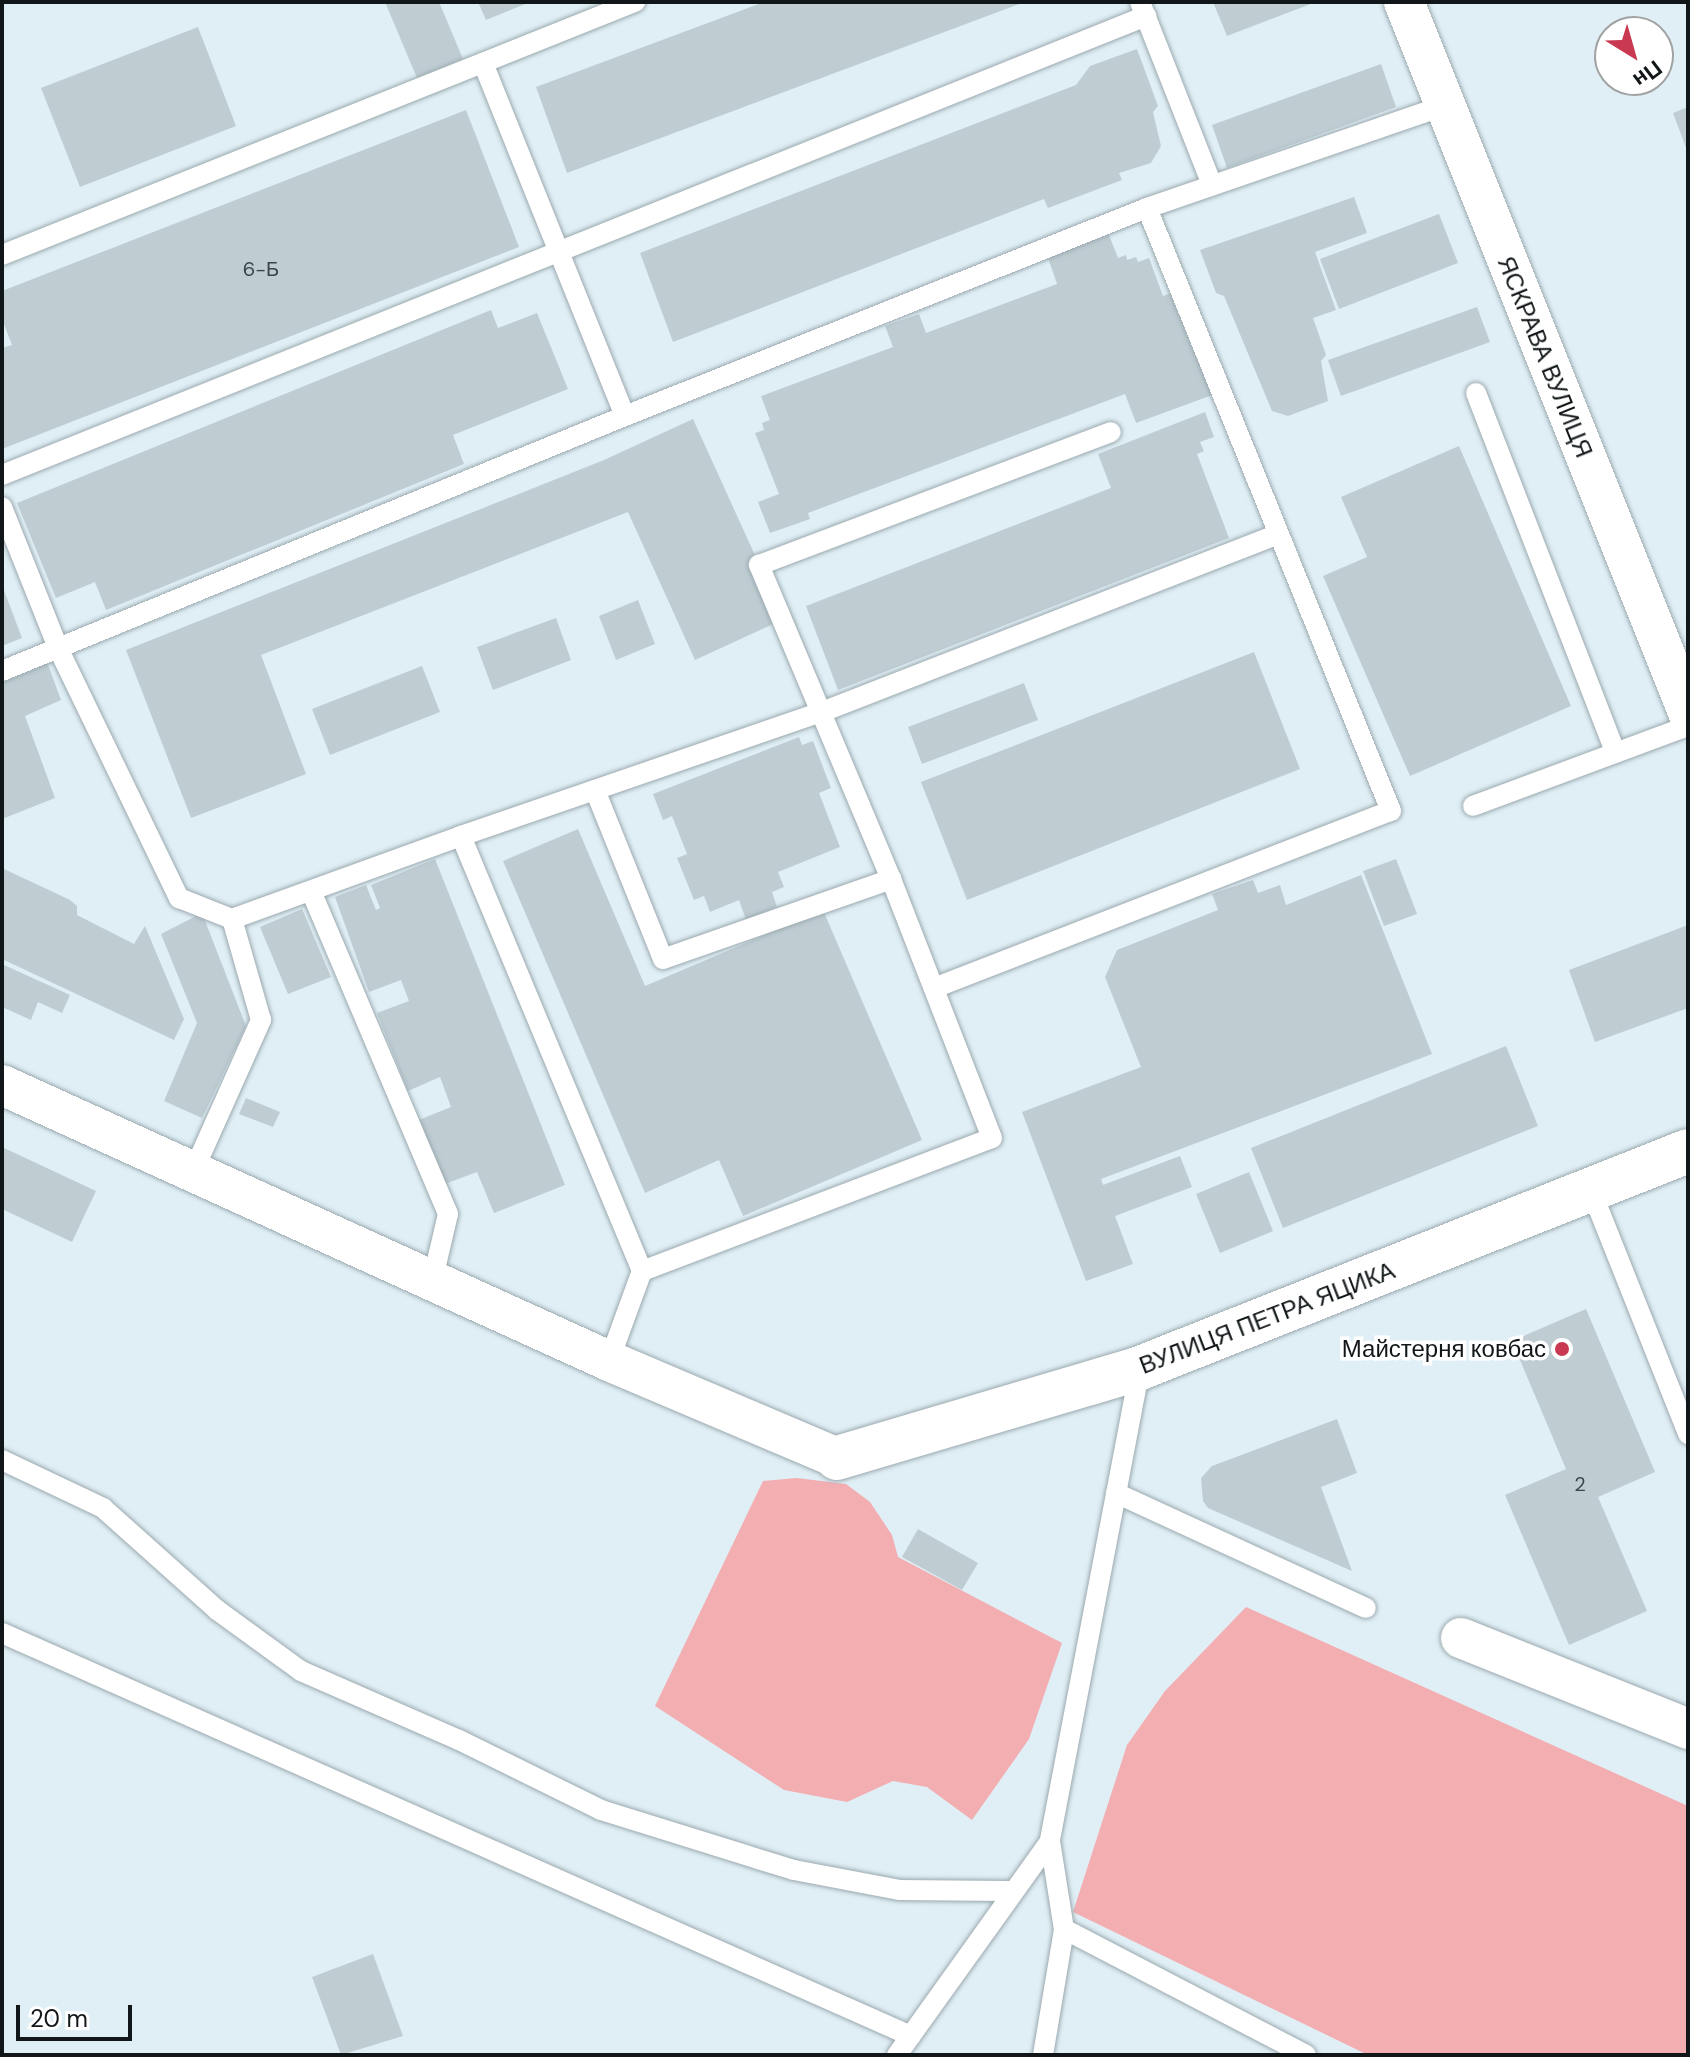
<!DOCTYPE html>
<meta charset="utf-8">
<style>
body{margin:0}
#map{position:relative;width:1690px;height:2057px;overflow:hidden;background:#e0eff5;font-family:"DM Sans",sans-serif}
div>[style]{position:absolute}
[style*='--x']{left:calc(var(--x)*1px);top:calc(var(--y)*1px);width:calc(var(--w)*1px);rotate:calc(var(--a)*1deg)}
.green>*{inset:0;background:#f3aeb2}
.building>*{inset:0;background:#bfcdd3}
.roads{filter:drop-shadow(0 0 2px #9ba9af) drop-shadow(0 0 2px #9ba9af)}
.service>*{height:20px;margin:-10px;padding:0 10px;transform-origin:10px;border-radius:10px;background:#fff}
.minor>*{height:40px;margin:-20px;padding:0 20px;transform-origin:20px;border-radius:20px;background:#fff}
.tertiary>*{height:44px;margin:-22px;padding:0 22px;transform-origin:22px;border-radius:22px;background:#fff}
.dots>*{width:22px;height:22px;translate:-50% -50%;box-sizing:border-box;border:4px solid #fff;border-radius:50%}
span{translate:-50% -50%;white-space:nowrap;text-align:center;line-height:1.15;-webkit-text-stroke:7px #fff;paint-order:stroke}
.number-label{font-size:20px;color:#3c4447}
.number-label span{-webkit-text-stroke-width:0}
.street-label{font-size:24px;color:#111618}
.poi-label{font-size:24px;color:#111618}
.right{translate:-100% -50%;text-align:right}
.frame{position:absolute;inset:0;border:4px solid #111618;pointer-events:none}
.north{position:absolute;left:1594px;top:16px;width:80px;height:80px;box-sizing:border-box;background:#fff;border:2px solid #a0a2a3;border-radius:50%;rotate:143deg;font-size:22px;font-weight:700;line-height:32px;text-align:center;color:#111618}
.north::after{content:'';display:block;margin:auto;width:28px;height:36px;background:#c93952;clip-path:polygon(50% 0,100% 100%,50% 72%,0 100%)}
.scale{position:absolute;left:16px;top:2005px;width:116px;height:36px;box-sizing:border-box;border:4px solid #111618;border-top:0;padding-left:10px;font-size:24px;line-height:28px;white-space:nowrap;color:#111618;-webkit-text-stroke:6px #fff;paint-order:stroke}
</style>
<div id="map">
<div class="green">
<div style="clip-path:polygon(797px 1478px,846px 1484px,870px 1502px,892px 1535px,898px 1557px,1062px 1643px,1029px 1739px,972px 1820px,927px 1787px,893px 1781px,847px 1802px,784px 1790px,655px 1706px,763px 1481px)"></div>
<div style="clip-path:polygon(1246px 1607px,1688px 1806px,1688px 2055px,1368px 2055px,1073px 1912px,1127px 1745px,1165px 1691px)"></div>
</div>
<div class="building">
<div style="clip-path:polygon(385px 2px,439px 2px,463px 59px,417px 78px)"></div>
<div style="clip-path:polygon(478px 2px,530px 2px,486px 20px)"></div>
<div style="clip-path:polygon(764px 2px,1025px 2px,567px 173px,536px 87px)"></div>
<div style="clip-path:polygon(1213px 2px,1316px 2px,1227px 36px)"></div>
<div style="clip-path:polygon(198px 27px,236px 126px,80px 187px,41px 88px)"></div>
<div style="clip-path:polygon(1137px 49px,1158px 106px,1153px 112px,1161px 146px,1151px 163px,1119px 173px,1122px 180px,1048px 208px,1044px 199px,673px 342px,640px 253px,1076px 85px,1090px 66px)"></div>
<div style="clip-path:polygon(1381px 64px,1396px 107px,1227px 168px,1212px 125px)"></div>
<div style="clip-path:polygon(1688px 107px,1688px 153px,1673px 113px)"></div>
<div style="clip-path:polygon(466px 110px,519px 247px,2px 449px,2px 348px,12px 345px,2px 319px,2px 291px)"></div>
<div style="clip-path:polygon(1354px 197px,1367px 233px,1315px 252px,1336px 310px,1313px 318px,1326px 355px,1321px 361px,1328px 401px,1288px 416px,1272px 411px,1224px 296px,1216px 293px,1200px 250px)"></div>
<div style="clip-path:polygon(1439px 214px,1458px 263px,1339px 309px,1320px 259px)"></div>
<div style="clip-path:polygon(1107px 230px,1118px 258px,1126px 255px,1127px 260px,1136px 257px,1138px 262px,1149px 258px,1163px 296px,1176px 291px,1215px 394px,1136px 423px,1125px 394px,808px 513px,810px 519px,770px 533px,758px 502px,779px 494px,755px 433px,764px 430px,762px 423px,770px 420px,761px 396px,893px 347px,885px 326px,919px 314px,926px 333px,1057px 284px,1046px 252px)"></div>
<div style="clip-path:polygon(1477px 307px,1490px 342px,1341px 396px,1328px 360px)"></div>
<div style="clip-path:polygon(491px 310px,498px 328px,537px 313px,568px 389px,453px 435px,464px 464px,106px 610px,95px 582px,56px 598px,17px 503px)"></div>
<div style="clip-path:polygon(1205px 412px,1214px 437px,1200px 442px,1204px 451px,1197px 454px,1229px 538px,838px 690px,806px 606px,1111px 488px,1098px 454px)"></div>
<div style="clip-path:polygon(693px 419px,784px 619px,695px 660px,628px 512px,261px 655px,306px 774px,191px 818px,126px 650px,604px 460px)"></div>
<div style="clip-path:polygon(1459px 446px,1571px 706px,1410px 776px,1323px 576px,1367px 557px,1341px 497px)"></div>
<div style="clip-path:polygon(2px 585px,22px 638px,2px 646px)"></div>
<div style="clip-path:polygon(638px 600px,655px 644px,616px 660px,599px 616px)"></div>
<div style="clip-path:polygon(556px 618px,571px 660px,493px 690px,477px 647px)"></div>
<div style="clip-path:polygon(1254px 652px,1300px 769px,967px 900px,921px 782px)"></div>
<div style="clip-path:polygon(46px 659px,61px 700px,25px 716px,55px 798px,2px 819px,2px 676px)"></div>
<div style="clip-path:polygon(422px 666px,440px 712px,330px 755px,312px 709px)"></div>
<div style="clip-path:polygon(1024px 683px,1038px 720px,922px 764px,908px 727px)"></div>
<div style="clip-path:polygon(799px 737px,802px 745px,813px 741px,831px 788px,819px 793px,840px 847px,778px 872px,784px 887px,772px 892px,777px 907px,746px 920px,739px 900px,710px 912px,704px 896px,694px 900px,677px 858px,687px 854px,672px 816px,663px 820px,653px 794px)"></div>
<div style="clip-path:polygon(578px 829px,645px 986px,823px 910px,922px 1140px,743px 1216px,719px 1160px,645px 1193px,503px 861px)"></div>
<div style="clip-path:polygon(435px 859px,565px 1185px,494px 1213px,477px 1172px,445px 1184px,419px 1120px,451px 1107px,440px 1077px,408px 1091px,377px 1013px,409px 1001px,401px 980px,369px 992px,335px 897px,366px 885px,376px 910px,380px 908px,371px 885px)"></div>
<div style="clip-path:polygon(1396px 859px,1417px 914px,1384px 926px,1363px 871px)"></div>
<div style="clip-path:polygon(2px 868px,70px 900px,77px 906px,77px 915px,134px 944px,145px 926px,184px 1019px,174px 1040px,2px 959px)"></div>
<div style="clip-path:polygon(1361px 875px,1432px 1054px,1101px 1179px,1103px 1185px,1180px 1156px,1192px 1187px,1115px 1216px,1133px 1264px,1086px 1281px,1022px 1112px,1141px 1067px,1105px 977px,1117px 950px,1218px 910px,1212px 894px,1253px 880px,1258px 893px,1280px 885px,1286px 905px)"></div>
<div style="clip-path:polygon(302px 909px,331px 977px,288px 994px,260px 927px)"></div>
<div style="clip-path:polygon(202px 913px,246px 1026px,202px 1118px,164px 1101px,197px 1023px,161px 934px)"></div>
<div style="clip-path:polygon(1688px 925px,1688px 1008px,1595px 1042px,1569px 970px)"></div>
<div style="clip-path:polygon(2px 964px,70px 995px,62px 1013px,38px 1002px,31px 1020px,2px 1007px)"></div>
<div style="clip-path:polygon(1506px 1046px,1538px 1126px,1283px 1228px,1251px 1148px)"></div>
<div style="clip-path:polygon(246px 1098px,280px 1112px,273px 1127px,239px 1114px)"></div>
<div style="clip-path:polygon(2px 1147px,96px 1191px,72px 1242px,2px 1209px)"></div>
<div style="clip-path:polygon(1249px 1172px,1273px 1231px,1220px 1253px,1196px 1194px)"></div>
<div style="clip-path:polygon(1586px 1309px,1655px 1472px,1598px 1497px,1647px 1611px,1569px 1645px,1505px 1495px,1566px 1469px,1512px 1341px)"></div>
<div style="clip-path:polygon(1337px 1419px,1357px 1473px,1321px 1487px,1352px 1571px,1208px 1508px,1203px 1501px,1201px 1478px,1212px 1466px)"></div>
<div style="clip-path:polygon(918px 1529px,978px 1563px,962px 1590px,902px 1557px)"></div>
<div style="clip-path:polygon(373px 1954px,403px 2036px,341px 2055px,312px 1977px)"></div>
</div>
<div class="roads">
<div class="service">
<div style="--x:1140;--y:2;--w:197;--a:68.5"></div>
<div style="--x:483;--y:63;--w:380;--a:68.1"></div>
<div style="--x:2;--y:255;--w:682;--a:-21.79"></div>
<div style="--x:1476;--y:393;--w:384;--a:68.8"></div>
<div style="--x:2;--y:475;--w:1233;--a:-21.86"></div>
<div style="--x:2;--y:507;--w:154;--a:68.3"></div>
<div style="--x:59;--y:650;--w:276;--a:64.2"></div>
<div style="--x:179;--y:898;--w:57;--a:21.6"></div>
<div style="--x:232;--y:919;--w:244;--a:-19.9"></div>
<div style="--x:461;--y:836;--w:382;--a:-19"></div>
<div style="--x:822;--y:712;--w:488;--a:-21.3"></div>
<div style="--x:2;--y:671;--w:673;--a:-22.26"></div>
<div style="--x:625;--y:416;--w:562;--a:-21.73"></div>
<div style="--x:1147;--y:208;--w:314;--a:-19"></div>
<div style="--x:595;--y:790;--w:182;--a:68.1"></div>
<div style="--x:663;--y:959;--w:242;--a:-19.3"></div>
<div style="--x:1473;--y:806;--w:229;--a:-20.4"></div>
<div style="--x:461;--y:836;--w:471;--a:67.4"></div>
<div style="--x:311;--y:891;--w:351;--a:67"></div>
<div style="--x:448;--y:1214;--w:70;--a:103.2"></div>
<div style="--x:934;--y:988;--w:490;--a:-21.2"></div>
<div style="--x:1391;--y:811;--w:650;--a:-112.03"></div>
<div style="--x:193;--y:1172;--w:167;--a:-65.9"></div>
<div style="--x:261;--y:1020;--w:105;--a:-106"></div>
<div style="--x:1591;--y:1190;--w:263;--a:68.3"></div>
<div style="--x:609;--y:1361;--w:96;--a:-69.9"></div>
<div style="--x:642;--y:1271;--w:374;--a:-20.8"></div>
<div style="--x:992;--y:1138;--w:278;--a:-111.3"></div>
<div style="--x:891;--y:879;--w:341;--a:-112.8"></div>
<div style="--x:759;--y:565;--w:376;--a:-20.7"></div>
<div style="--x:1140;--y:1368;--w:481;--a:100.8"></div>
<div style="--x:1050;--y:1841;--w:89;--a:81"></div>
<div style="--x:1064;--y:1929;--w:273;--a:27.5"></div>
<div style="--x:2;--y:1460;--w:112;--a:25.4"></div>
<div style="--x:103;--y:1508;--w:153;--a:41.8"></div>
<div style="--x:217;--y:1610;--w:104;--a:36"></div>
<div style="--x:301;--y:1671;--w:172;--a:23.6"></div>
<div style="--x:459;--y:1740;--w:158;--a:26.2"></div>
<div style="--x:601;--y:1810;--w:202;--a:17.3"></div>
<div style="--x:794;--y:1870;--w:108;--a:10.7"></div>
<div style="--x:900;--y:1890;--w:114;--a:0.5"></div>
<div style="--x:1116;--y:1493;--w:275;--a:24.7"></div>
<div style="--x:2;--y:1633;--w:994;--a:23.91"></div>
<div style="--x:897;--y:2055;--w:263;--a:-54.4"></div>
<div style="--x:1043;--y:2055;--w:128;--a:-80.5"></div>
</div>
<div class="minor">
<div style="--x:1404;--y:2;--w:765;--a:68.2"></div>
<div style="--x:2;--y:1085;--w:667;--a:24.45"></div>
<div style="--x:609;--y:1361;--w:248;--a:23"></div>
<div style="--x:1461;--y:1638;--w:245;--a:21.8"></div>
</div>
<div class="tertiary">
<div style="--x:837;--y:1458;--w:316;--a:-16.5"></div>
<div style="--x:1140;--y:1368;--w:589;--a:-21.6"></div>
</div>
</div>
<div class="dots">
<div style="left:1562px;top:1349px;background:#c93952"></div>
</div>
<div class="number-label">
<span style="left:261px;top:269px">6-Б</span>
<span style="left:1580px;top:1484px">2</span>
</div>
<div class="street-label">
<span style="left:1545px;top:357px;rotate:68deg">ЯСКРАВА ВУЛИЦЯ</span>
<span style="left:1267px;top:1318px;rotate:-21deg">ВУЛИЦЯ ПЕТРА ЯЦИКА</span>
</div>
<div class="poi-label">
<span class="right" style="left:1546px;top:1349px">Майстерня ковбас</span>
</div>
<div class="frame"></div>
<div class="north">Пн</div>
<div class="scale">20 m</div>
</div>
